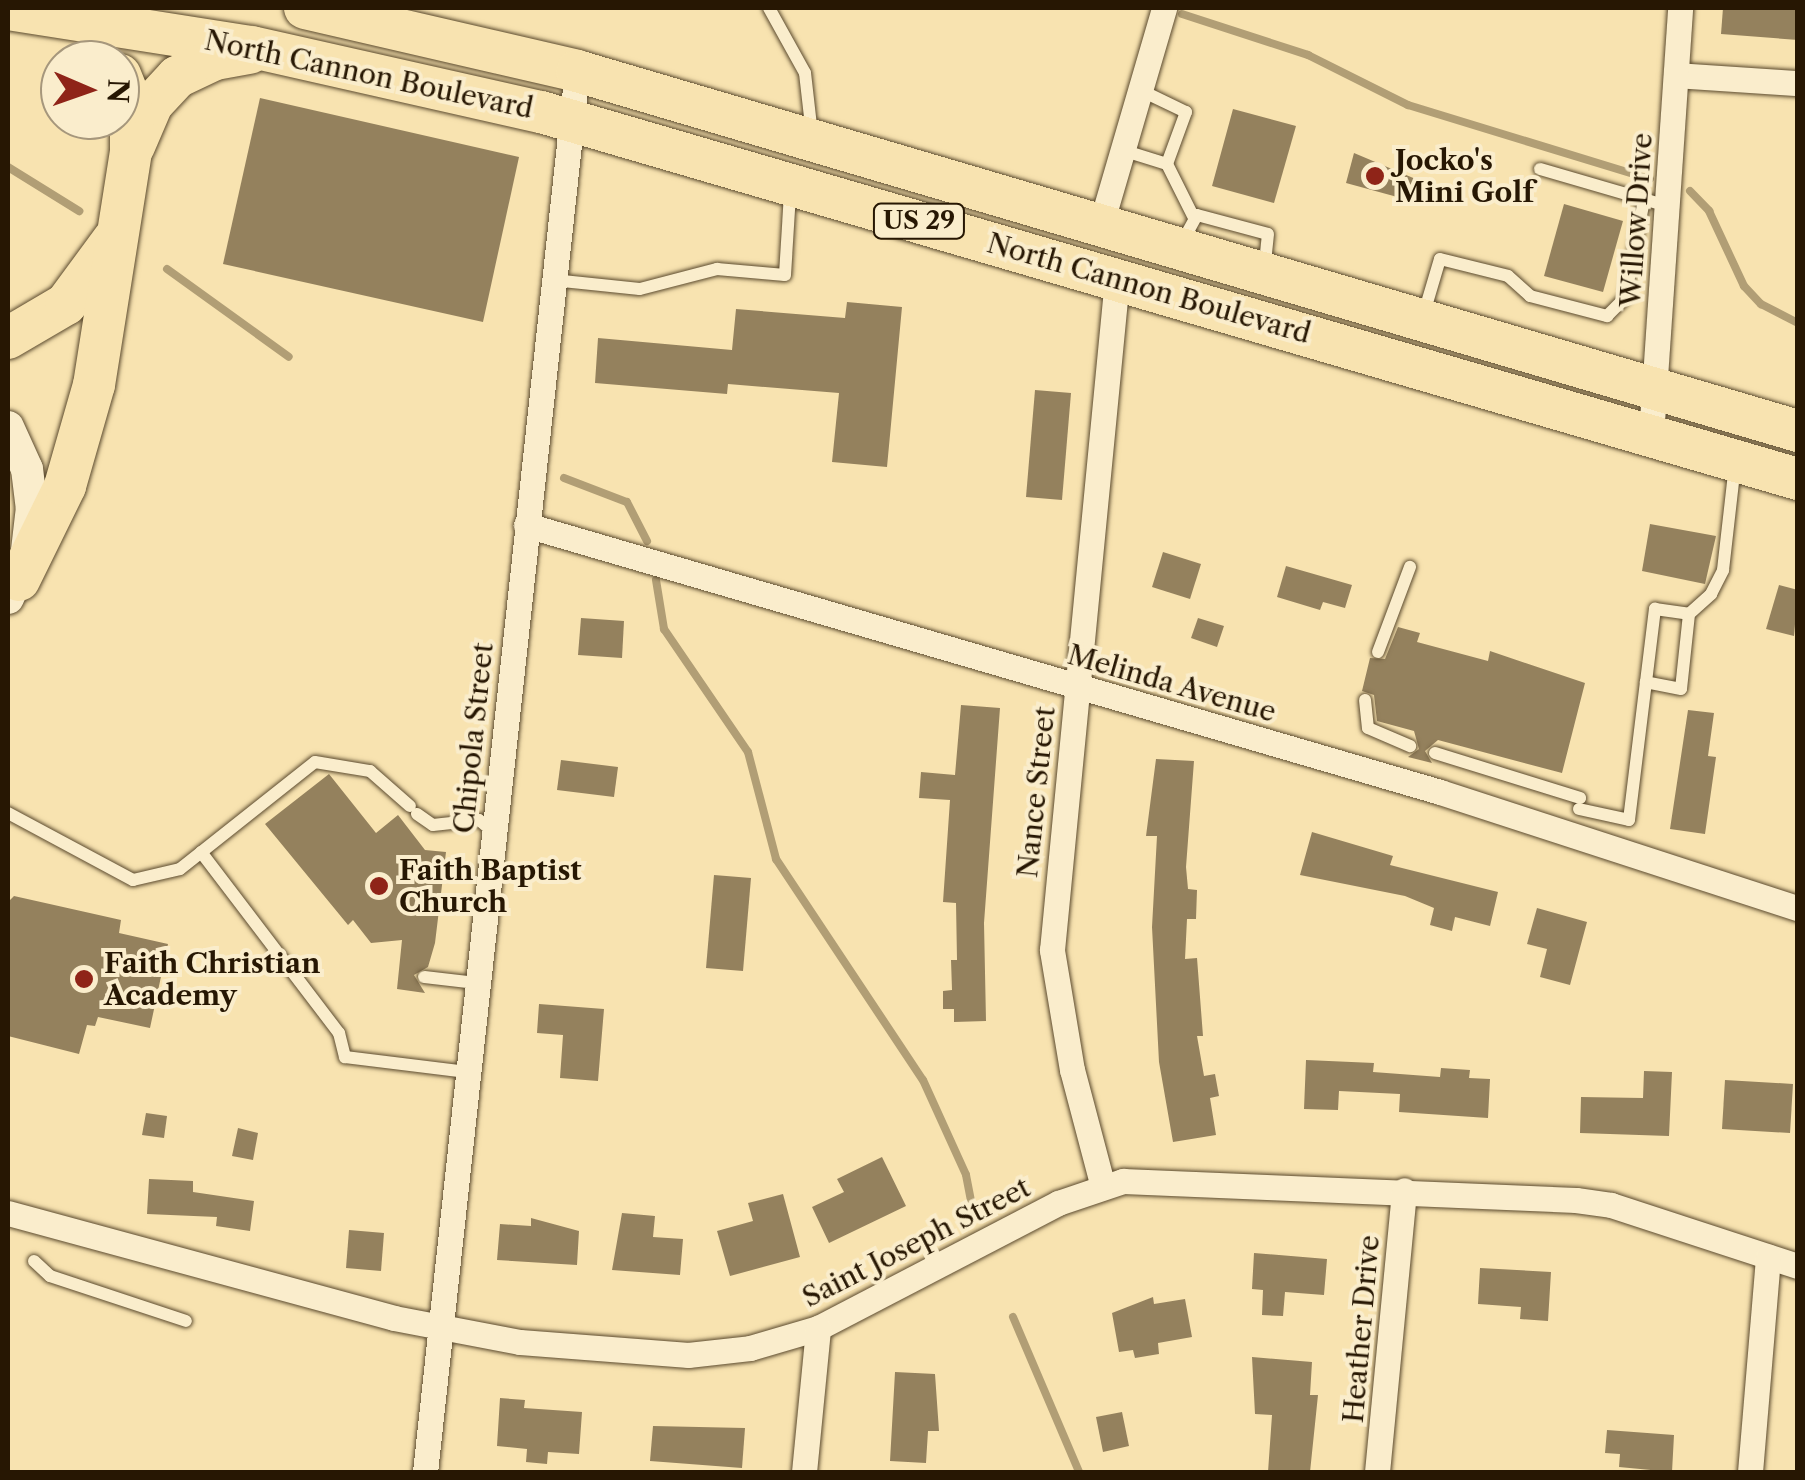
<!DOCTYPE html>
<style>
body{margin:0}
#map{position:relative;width:1805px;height:1480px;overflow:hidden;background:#f8e3b0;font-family:"Libre Caslon Text",serif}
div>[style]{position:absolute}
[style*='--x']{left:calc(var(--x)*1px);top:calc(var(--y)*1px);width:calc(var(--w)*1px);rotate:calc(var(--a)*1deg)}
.stream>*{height:8px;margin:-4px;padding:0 4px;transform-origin:4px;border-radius:4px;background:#b19e75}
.building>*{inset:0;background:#94815d}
.roads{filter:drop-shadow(0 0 2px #5b4a2e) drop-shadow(0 0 2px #5b4a2e)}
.service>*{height:12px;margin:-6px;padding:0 6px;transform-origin:6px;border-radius:6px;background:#faedcc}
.minor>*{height:25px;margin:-12.5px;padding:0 12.5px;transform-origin:12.5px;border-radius:12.5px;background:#faedcc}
.tertiary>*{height:32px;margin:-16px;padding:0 16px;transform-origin:16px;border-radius:16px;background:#faedcc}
.primary>*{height:42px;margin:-21px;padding:0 21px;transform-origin:21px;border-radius:21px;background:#f8e3b0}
.dots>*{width:28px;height:28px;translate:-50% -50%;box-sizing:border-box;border:5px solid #faedcc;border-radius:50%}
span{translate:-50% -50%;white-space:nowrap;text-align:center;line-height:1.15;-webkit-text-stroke:8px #faedcc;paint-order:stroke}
.shield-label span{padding:2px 8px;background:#faedcc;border:2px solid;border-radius:8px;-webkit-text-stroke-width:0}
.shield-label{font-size:25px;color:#271703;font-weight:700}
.street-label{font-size:28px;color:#271703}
.poi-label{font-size:28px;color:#271703;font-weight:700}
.left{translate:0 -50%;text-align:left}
.frame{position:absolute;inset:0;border:10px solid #271703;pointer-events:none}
.north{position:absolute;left:40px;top:40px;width:100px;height:100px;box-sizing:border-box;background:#faedcc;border:2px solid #a6977c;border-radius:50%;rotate:92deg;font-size:28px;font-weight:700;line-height:40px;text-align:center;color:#271703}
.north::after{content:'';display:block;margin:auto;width:35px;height:45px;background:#8f2418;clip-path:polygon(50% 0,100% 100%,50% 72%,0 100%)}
</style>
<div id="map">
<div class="stream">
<div style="--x:1182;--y:14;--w:133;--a:18"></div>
<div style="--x:1308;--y:55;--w:112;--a:26.6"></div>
<div style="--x:1408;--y:105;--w:253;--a:17"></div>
<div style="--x:8;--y:167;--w:84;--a:31.8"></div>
<div style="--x:1690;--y:191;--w:28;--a:46"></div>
<div style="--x:1709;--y:211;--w:83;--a:65"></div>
<div style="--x:1744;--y:286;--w:25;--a:47"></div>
<div style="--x:1761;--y:304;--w:42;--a:27.2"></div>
<div style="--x:167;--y:269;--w:150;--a:35.8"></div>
<div style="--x:564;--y:478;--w:67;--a:20.9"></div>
<div style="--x:627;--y:502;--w:44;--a:62.9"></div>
<div style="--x:656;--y:580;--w:50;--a:80.7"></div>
<div style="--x:664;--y:629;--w:149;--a:55.7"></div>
<div style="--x:748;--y:752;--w:111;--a:75.3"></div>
<div style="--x:776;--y:859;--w:265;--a:56.4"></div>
<div style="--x:923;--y:1080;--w:104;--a:65.6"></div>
<div style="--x:966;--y:1175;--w:31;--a:79"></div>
<div style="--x:1013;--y:1317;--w:168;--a:66.9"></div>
</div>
<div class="building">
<div style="clip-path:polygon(1723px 8px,1798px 8px,1798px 40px,1721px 34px)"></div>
<div style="clip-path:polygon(260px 98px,519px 157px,483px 322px,223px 264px)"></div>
<div style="clip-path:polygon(1233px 109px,1296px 126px,1274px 203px,1212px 186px)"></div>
<div style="clip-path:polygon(1354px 153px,1418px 180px,1412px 201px,1346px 183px)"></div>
<div style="clip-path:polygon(1564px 204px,1623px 221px,1603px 292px,1544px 276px)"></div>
<div style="clip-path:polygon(847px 302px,902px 307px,887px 467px,832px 462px,839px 393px,728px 384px,727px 394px,595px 383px,598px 338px,732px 350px,736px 309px,845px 318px)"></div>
<div style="clip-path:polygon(1035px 390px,1071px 393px,1062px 500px,1026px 497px)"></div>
<div style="clip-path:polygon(1650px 524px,1716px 536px,1705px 584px,1642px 571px)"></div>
<div style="clip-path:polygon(1163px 552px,1201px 564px,1190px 599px,1152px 587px)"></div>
<div style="clip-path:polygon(1286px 566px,1352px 585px,1345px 608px,1323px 602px,1320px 610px,1277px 597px)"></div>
<div style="clip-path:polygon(1779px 585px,1798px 590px,1794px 636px,1766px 629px)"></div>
<div style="clip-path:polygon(581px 618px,624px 621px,622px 658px,578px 655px)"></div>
<div style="clip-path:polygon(1198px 618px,1224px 626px,1217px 647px,1191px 638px)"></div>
<div style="clip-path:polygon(1398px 627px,1420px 633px,1417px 642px,1488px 661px,1490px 651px,1585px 683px,1562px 773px,1438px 740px,1425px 751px,1432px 763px,1408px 757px,1419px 749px,1414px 731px,1377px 721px,1374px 695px,1362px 691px,1370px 658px,1385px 659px)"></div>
<div style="clip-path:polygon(961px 705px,1000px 708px,984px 923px,986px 1021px,954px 1022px,954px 1009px,943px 1009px,943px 991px,952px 990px,951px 960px,957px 960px,956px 903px,943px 902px,950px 800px,919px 798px,921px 772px,955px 775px)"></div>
<div style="clip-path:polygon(1688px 710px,1714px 713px,1708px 756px,1716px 757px,1705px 834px,1670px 829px)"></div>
<div style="clip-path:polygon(1156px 759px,1194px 761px,1186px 867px,1188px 889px,1197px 890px,1196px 919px,1187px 919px,1185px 959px,1197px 958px,1203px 1036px,1197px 1036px,1204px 1076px,1215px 1074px,1219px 1096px,1210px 1098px,1216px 1135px,1173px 1142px,1159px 1062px,1152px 927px,1157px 836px,1146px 836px)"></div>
<div style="clip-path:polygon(561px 760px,618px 767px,614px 797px,557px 790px)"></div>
<div style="clip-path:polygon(329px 774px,376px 833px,398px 815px,425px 850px,446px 852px,435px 943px,428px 967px,414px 975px,425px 993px,397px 989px,402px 940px,371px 943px,353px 920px,348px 925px,265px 824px)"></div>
<div style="clip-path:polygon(1312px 832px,1393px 856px,1390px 865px,1498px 892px,1490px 926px,1455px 917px,1452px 931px,1430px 925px,1434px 908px,1405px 896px,1300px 875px)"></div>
<div style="clip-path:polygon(714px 875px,751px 878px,743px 971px,706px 968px)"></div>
<div style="clip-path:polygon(14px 896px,121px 920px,119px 933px,168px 944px,150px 1028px,98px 1017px,95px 1026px,87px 1025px,79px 1054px,8px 1036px,8px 902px)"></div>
<div style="clip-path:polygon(1537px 908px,1587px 922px,1570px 985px,1540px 977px,1547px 949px,1527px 944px)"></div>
<div style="clip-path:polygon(539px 1004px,604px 1009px,598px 1081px,560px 1078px,563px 1035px,537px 1033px)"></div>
<div style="clip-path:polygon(1306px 1060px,1374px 1063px,1373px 1072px,1440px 1077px,1441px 1068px,1470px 1070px,1469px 1078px,1490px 1079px,1488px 1118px,1399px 1112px,1400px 1094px,1339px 1091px,1338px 1110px,1304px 1109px)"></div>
<div style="clip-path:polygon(1644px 1071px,1672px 1072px,1669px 1136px,1580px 1133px,1581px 1097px,1643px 1098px)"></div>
<div style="clip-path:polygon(1725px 1080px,1793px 1084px,1790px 1133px,1722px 1129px)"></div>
<div style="clip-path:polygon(146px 1113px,167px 1116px,164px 1138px,142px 1135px)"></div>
<div style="clip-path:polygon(238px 1128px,258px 1133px,253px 1160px,232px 1156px)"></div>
<div style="clip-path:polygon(882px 1157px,906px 1206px,829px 1243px,812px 1207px,844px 1192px,837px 1179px)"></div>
<div style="clip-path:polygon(149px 1179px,193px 1181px,193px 1192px,254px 1201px,250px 1231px,216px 1226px,217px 1217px,147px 1214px)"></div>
<div style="clip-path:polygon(783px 1194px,800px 1257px,730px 1276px,717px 1231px,753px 1221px,748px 1203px)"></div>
<div style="clip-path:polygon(622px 1213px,655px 1216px,653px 1237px,683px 1239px,680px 1275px,612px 1270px)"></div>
<div style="clip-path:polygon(531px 1218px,579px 1231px,577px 1265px,497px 1260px,500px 1224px,531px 1226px)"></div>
<div style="clip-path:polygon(349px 1230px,384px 1233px,381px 1271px,346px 1268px)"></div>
<div style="clip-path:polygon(1254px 1253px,1327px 1259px,1324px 1295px,1285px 1292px,1283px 1316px,1262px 1315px,1263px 1290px,1252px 1289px)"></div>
<div style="clip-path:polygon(1480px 1268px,1551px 1272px,1548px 1321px,1520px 1319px,1521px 1307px,1478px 1304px)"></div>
<div style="clip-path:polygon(1153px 1297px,1154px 1304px,1185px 1299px,1192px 1337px,1158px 1343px,1159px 1354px,1135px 1358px,1133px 1350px,1119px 1352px,1112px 1313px)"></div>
<div style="clip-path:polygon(1252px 1357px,1312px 1362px,1310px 1395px,1318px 1395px,1310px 1472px,1268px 1472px,1272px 1415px,1255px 1414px)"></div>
<div style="clip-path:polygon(895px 1372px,935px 1374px,939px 1431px,928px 1431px,926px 1463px,890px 1461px)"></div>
<div style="clip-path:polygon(500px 1398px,525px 1400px,524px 1408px,582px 1412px,579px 1454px,548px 1452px,547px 1464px,526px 1462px,527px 1449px,497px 1446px)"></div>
<div style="clip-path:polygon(1122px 1412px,1129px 1446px,1103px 1452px,1096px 1417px)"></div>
<div style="clip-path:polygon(653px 1426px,745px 1428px,742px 1468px,650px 1461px)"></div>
<div style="clip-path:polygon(1607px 1430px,1674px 1435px,1672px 1472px,1619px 1467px,1620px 1454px,1605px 1453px)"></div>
</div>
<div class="roads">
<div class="service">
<div style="--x:769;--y:8;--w:74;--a:61"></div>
<div style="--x:805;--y:73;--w:61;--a:83.5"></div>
<div style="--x:1140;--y:90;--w:51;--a:25.6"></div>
<div style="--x:1186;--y:112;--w:55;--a:110.1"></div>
<div style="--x:1122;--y:150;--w:47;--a:17.3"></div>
<div style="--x:1167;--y:164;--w:58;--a:63.4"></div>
<div style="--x:1540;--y:169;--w:132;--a:16.2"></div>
<div style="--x:1181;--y:244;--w:33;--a:-61"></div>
<div style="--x:1197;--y:215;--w:73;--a:15"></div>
<div style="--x:1268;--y:234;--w:31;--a:96"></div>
<div style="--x:553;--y:280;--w:87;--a:5.9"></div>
<div style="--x:640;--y:289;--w:80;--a:-14.6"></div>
<div style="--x:717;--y:269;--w:68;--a:5"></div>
<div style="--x:785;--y:275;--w:82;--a:-86.5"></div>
<div style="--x:1424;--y:313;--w:56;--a:-73.5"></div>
<div style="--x:1440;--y:259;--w:70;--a:14"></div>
<div style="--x:1508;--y:276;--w:30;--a:42"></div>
<div style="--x:1530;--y:296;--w:80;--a:14.6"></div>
<div style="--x:1607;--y:316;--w:25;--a:-45"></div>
<div style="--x:1625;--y:298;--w:100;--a:-79"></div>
<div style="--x:1689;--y:614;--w:30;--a:-42"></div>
<div style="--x:1711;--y:594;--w:27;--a:-63"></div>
<div style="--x:1723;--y:570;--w:106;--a:-83.5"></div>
<div style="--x:1378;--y:652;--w:91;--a:-69.4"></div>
<div style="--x:1365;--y:700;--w:28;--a:84"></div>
<div style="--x:1368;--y:728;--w:46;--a:23.2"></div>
<div style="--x:1435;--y:753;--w:152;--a:17.2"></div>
<div style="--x:1579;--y:809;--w:51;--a:12.4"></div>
<div style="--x:1629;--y:820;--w:139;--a:-83"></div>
<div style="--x:1646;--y:682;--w:74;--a:-83"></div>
<div style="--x:1655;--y:609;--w:34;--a:8"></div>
<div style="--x:1689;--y:614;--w:75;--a:96.1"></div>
<div style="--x:1681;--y:689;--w:36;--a:-169"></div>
<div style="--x:8;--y:813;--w:142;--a:28.2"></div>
<div style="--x:133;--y:880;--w:48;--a:-13.2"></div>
<div style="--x:180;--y:869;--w:172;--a:-38.4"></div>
<div style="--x:315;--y:762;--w:56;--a:9.3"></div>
<div style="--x:370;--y:771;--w:53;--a:41.2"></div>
<div style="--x:417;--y:814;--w:19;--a:35"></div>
<div style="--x:433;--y:825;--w:46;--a:-6.2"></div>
<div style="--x:479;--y:820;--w:17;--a:40"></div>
<div style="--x:201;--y:852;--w:228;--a:52.7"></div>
<div style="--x:339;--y:1033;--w:25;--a:76"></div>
<div style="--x:345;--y:1057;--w:123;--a:7"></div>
<div style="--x:424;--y:977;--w:53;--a:6.5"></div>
<div style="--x:34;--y:1261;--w:22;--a:43"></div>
<div style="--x:50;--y:1276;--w:143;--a:18.3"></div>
</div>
<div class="minor">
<div style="--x:1676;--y:75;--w:122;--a:3.8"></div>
<div style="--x:1101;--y:224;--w:225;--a:-73.7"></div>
<div style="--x:1651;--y:436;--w:429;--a:-86.1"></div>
<div style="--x:526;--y:525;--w:952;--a:16.28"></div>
<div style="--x:1440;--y:792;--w:376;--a:18"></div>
<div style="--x:1103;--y:1187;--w:121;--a:-104.8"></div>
<div style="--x:1072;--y:1070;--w:122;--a:-99.5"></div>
<div style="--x:1052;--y:950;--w:674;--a:-84.47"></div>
<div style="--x:8;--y:1213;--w:400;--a:15.2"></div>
<div style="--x:394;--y:1318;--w:128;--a:10.8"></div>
<div style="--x:520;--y:1342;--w:169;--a:4.4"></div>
<div style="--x:688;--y:1355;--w:62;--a:-6.4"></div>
<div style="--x:750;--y:1348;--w:71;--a:-16.4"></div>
<div style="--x:818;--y:1328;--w:271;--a:-27.5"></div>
<div style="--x:1058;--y:1203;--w:69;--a:-18.7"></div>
<div style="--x:1123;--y:1181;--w:453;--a:2.4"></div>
<div style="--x:1576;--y:1200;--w:35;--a:8"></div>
<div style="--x:1611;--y:1205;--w:197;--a:18.1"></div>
<div style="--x:425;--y:1472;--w:1409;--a:-83.81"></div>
<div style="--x:804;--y:1472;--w:145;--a:-84.4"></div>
<div style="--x:1377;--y:1472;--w:283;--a:-84.5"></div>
<div style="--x:1750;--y:1472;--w:216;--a:-85.2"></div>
</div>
<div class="tertiary">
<div style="--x:8;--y:427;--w:46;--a:65.7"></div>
<div style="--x:27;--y:469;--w:38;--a:83"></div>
<div style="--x:32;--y:507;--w:52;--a:96.6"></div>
<div style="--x:26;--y:559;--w:43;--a:114.8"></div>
</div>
<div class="primary">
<div style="--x:305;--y:8;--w:279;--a:13"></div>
<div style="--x:577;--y:71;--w:1273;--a:16.43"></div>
<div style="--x:8;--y:9;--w:247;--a:8.9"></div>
<div style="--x:252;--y:47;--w:296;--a:12.7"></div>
<div style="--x:541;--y:112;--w:1309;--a:16.28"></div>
<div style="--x:134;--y:146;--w:46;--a:-66.8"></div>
<div style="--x:152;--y:104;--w:37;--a:-47"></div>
<div style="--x:177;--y:77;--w:42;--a:-25.3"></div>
<div style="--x:215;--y:59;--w:35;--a:-10"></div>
<div style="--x:8;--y:338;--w:67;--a:-30.4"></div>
<div style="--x:66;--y:304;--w:79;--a:-53.7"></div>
<div style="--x:19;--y:580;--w:105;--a:-63.9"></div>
<div style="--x:65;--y:486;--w:105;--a:-74"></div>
<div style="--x:94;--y:385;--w:237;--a:-81"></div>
<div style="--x:131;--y:151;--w:49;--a:-90"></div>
<div style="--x:131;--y:102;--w:29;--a:-112"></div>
</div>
</div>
<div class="dots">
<div style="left:1375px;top:176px;background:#8f2418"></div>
<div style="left:379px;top:886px;background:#8f2418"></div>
<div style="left:84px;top:979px;background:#8f2418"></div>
</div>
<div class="shield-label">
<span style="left:919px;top:221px">US 29</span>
</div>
<div class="street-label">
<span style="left:369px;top:74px;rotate:12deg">North Cannon Boulevard</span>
<span style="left:1636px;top:220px;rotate:-86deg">Willow Drive</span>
<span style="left:1149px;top:288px;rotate:16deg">North Cannon Boulevard</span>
<span style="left:1172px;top:683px;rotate:16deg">Melinda Avenue</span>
<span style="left:473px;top:738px;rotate:-84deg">Chipola Street</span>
<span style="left:1036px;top:792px;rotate:-84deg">Nance Street</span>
<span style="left:916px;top:1242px;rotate:-27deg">Saint Joseph Street</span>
<span style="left:1361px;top:1329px;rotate:-85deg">Heather Drive</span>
</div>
<div class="poi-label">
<span class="left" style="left:1395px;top:176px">Jocko's<br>Mini Golf</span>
<span class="left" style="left:399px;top:886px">Faith Baptist<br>Church</span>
<span class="left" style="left:104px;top:979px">Faith Christian<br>Academy</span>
</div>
<div class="frame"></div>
<div class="north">N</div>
</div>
